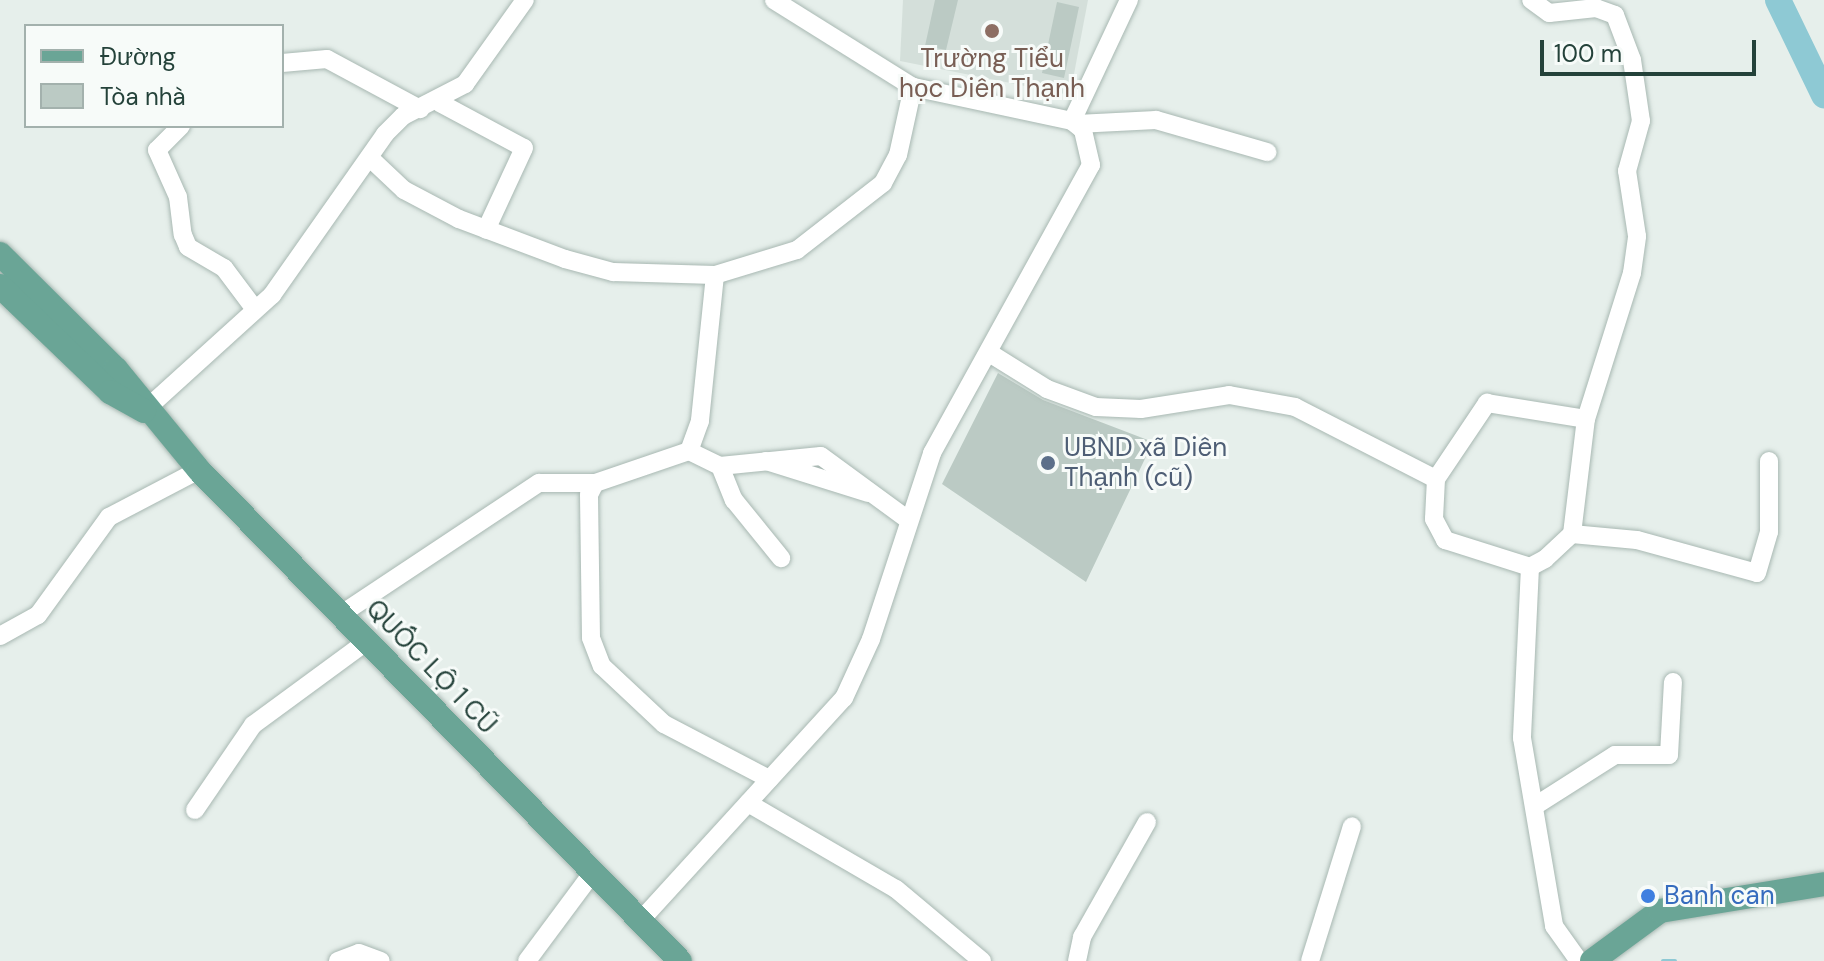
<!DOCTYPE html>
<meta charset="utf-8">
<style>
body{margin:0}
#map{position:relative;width:1824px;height:961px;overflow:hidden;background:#e6efeb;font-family:"DM Sans",sans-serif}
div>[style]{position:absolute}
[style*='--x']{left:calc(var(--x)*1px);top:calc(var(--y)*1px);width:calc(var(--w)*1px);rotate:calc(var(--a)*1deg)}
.built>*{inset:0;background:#d4dfda}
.stream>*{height:4px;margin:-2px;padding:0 2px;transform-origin:2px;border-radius:2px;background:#8ec9d4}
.river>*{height:26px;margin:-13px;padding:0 13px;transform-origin:13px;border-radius:13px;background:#8ec9d4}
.building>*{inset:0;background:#bbcac4}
.roads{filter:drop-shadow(0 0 2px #a8b8b2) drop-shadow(0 0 2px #a8b8b2)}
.minor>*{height:18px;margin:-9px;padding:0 9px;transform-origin:9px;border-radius:9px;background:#fff}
.major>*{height:24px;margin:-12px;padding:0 12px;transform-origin:12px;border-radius:12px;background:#6aa596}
.dots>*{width:22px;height:22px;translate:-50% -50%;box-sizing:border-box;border:4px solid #f7fbf9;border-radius:50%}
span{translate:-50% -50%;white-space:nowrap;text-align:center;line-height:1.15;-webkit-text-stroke:6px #f7fbf9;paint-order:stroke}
.education-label{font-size:26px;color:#785e54}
.service-label{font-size:26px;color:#4e5e75}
.left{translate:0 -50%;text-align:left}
.street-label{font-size:26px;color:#24423a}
.shop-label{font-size:26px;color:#366cbe}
.legend{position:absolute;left:24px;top:24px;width:260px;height:104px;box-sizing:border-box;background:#f7fbf9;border:2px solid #a3b1ad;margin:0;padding:10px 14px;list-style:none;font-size:24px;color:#24423a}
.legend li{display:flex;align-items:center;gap:16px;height:40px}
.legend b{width:40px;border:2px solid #a3b1ad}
.scale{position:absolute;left:1540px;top:40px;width:216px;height:36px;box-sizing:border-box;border:4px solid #24423a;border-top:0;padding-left:10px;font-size:24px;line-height:28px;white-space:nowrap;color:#24423a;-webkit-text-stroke:6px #f7fbf9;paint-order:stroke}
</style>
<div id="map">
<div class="built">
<div style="clip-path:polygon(903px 0,1088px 0,1070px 95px,900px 61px)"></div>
</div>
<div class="stream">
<div style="--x:1663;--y:961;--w:12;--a:0"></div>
</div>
<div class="river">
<div style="--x:1778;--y:0;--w:106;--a:64.2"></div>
</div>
<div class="building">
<div style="clip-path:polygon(935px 0,958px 0,946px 50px,925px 46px)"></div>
<div style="clip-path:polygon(1057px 2px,1079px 7px,1064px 78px,1042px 73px)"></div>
<div style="clip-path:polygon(998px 373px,1043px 400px,1153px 442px,1086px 582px,942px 484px)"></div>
</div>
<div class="roads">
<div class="minor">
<div style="--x:282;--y:63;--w:45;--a:-5.1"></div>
<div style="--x:327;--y:59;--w:106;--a:28.3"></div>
<div style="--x:440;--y:103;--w:95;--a:28.2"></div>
<div style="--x:524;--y:148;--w:90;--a:114.9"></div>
<div style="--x:1072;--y:121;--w:134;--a:-64.8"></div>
<div style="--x:1077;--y:124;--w:79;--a:-2.9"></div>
<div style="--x:1156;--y:120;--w:116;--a:16.1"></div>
<div style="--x:181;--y:126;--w:34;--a:135"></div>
<div style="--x:157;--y:150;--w:51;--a:65.9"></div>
<div style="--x:178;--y:197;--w:38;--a:83"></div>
<div style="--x:183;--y:235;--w:13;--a:67"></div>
<div style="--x:188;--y:247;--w:42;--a:30.3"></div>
<div style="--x:224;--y:268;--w:50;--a:53.1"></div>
<div style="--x:370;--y:158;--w:47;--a:43.3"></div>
<div style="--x:404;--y:190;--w:62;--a:27.8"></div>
<div style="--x:459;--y:219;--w:113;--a:20.7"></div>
<div style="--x:565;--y:259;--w:50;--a:15.2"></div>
<div style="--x:613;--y:272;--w:102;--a:1.7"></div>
<div style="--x:715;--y:275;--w:86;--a:-17"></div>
<div style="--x:797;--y:250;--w:109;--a:-37.9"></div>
<div style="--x:883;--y:183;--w:32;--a:-62"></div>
<div style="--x:898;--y:155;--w:70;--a:-77.6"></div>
<div style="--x:715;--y:275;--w:147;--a:95.9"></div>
<div style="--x:700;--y:421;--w:32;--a:110"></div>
<div style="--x:689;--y:451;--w:99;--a:161.2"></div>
<div style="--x:595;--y:483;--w:13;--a:117"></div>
<div style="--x:589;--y:495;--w:143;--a:89.2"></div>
<div style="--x:591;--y:638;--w:30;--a:69"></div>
<div style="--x:602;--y:666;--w:85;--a:43.1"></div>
<div style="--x:664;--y:724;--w:119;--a:27.6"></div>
<div style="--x:991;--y:354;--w:66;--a:32"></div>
<div style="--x:1047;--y:389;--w:52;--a:20.2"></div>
<div style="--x:1096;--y:407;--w:45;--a:2.5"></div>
<div style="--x:1141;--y:409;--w:89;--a:-9"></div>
<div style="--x:1229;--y:395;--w:67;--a:10.3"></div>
<div style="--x:1295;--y:407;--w:158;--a:27.1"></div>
<div style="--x:1436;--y:479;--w:40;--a:92.9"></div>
<div style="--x:1434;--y:519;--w:24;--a:62"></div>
<div style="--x:1445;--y:540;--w:89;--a:17.6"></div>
<div style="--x:1530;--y:567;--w:17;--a:-28"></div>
<div style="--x:1545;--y:559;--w:37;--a:-43"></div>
<div style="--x:1572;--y:534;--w:116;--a:-83.1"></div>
<div style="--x:1586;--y:419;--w:153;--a:-72.5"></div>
<div style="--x:1632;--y:273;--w:37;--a:-82"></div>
<div style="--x:1637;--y:236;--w:66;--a:-98.7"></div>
<div style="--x:1627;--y:171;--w:52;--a:-74.4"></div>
<div style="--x:1641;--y:121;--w:62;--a:-98.4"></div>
<div style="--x:1632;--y:60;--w:48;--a:-110.7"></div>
<div style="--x:1615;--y:15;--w:20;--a:-160"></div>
<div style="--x:1596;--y:8;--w:47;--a:173.9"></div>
<div style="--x:1549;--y:13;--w:22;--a:-144"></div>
<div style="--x:144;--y:411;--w:173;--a:-42.2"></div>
<div style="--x:272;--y:295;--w:197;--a:-54.9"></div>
<div style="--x:385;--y:134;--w:25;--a:-45"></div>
<div style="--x:403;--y:116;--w:70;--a:-27.3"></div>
<div style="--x:465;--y:84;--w:103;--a:-54.5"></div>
<div style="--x:689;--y:451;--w:34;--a:26"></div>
<div style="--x:720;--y:466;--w:37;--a:68"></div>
<div style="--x:734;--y:500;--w:75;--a:51"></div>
<div style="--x:766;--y:461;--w:107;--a:17.4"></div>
<div style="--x:720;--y:466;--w:101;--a:-5.7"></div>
<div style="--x:821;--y:456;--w:107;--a:36.2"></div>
<div style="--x:1436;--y:479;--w:92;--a:-56.1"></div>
<div style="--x:1487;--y:403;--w:100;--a:9.2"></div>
<div style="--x:1572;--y:534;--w:65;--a:5.3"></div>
<div style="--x:1637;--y:540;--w:124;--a:15.4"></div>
<div style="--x:1757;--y:573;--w:43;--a:-73.7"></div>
<div style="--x:1769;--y:532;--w:71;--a:-90"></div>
<div style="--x:1530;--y:567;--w:171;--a:92.7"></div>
<div style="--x:1522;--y:738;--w:191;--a:80.3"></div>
<div style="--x:1554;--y:926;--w:43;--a:54.5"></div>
<div style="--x:340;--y:615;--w:239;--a:-33.6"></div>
<div style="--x:539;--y:483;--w:56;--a:0"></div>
<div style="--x:0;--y:636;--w:43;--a:-28.9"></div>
<div style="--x:38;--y:615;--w:121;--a:-54.1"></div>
<div style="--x:109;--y:517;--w:102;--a:-27.6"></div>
<div style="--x:748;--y:803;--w:171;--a:30.2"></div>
<div style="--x:896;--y:889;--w:112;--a:39.9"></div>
<div style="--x:1538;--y:804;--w:91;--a:-32.5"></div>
<div style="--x:1615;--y:755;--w:54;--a:0"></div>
<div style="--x:1669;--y:755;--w:73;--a:-86.9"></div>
<div style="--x:195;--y:810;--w:103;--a:-55.7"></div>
<div style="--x:253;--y:725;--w:140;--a:-36.3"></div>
<div style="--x:641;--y:920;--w:301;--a:-47.6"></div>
<div style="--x:844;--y:698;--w:65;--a:-65.4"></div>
<div style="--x:871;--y:639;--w:196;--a:-71.8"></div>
<div style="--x:932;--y:453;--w:329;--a:-61.1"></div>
<div style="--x:1091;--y:165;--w:36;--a:-103"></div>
<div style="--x:1083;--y:130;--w:14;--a:-141"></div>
<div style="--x:1072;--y:121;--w:163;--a:-167.9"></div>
<div style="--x:913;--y:87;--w:164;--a:-148"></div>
<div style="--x:338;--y:961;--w:22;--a:-21"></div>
<div style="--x:359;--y:953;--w:23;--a:20"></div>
<div style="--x:527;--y:961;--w:111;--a:-53.4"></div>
<div style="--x:1077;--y:961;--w:25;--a:-78"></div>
<div style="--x:1082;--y:937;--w:132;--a:-60.5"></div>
<div style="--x:1310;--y:961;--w:141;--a:-72.7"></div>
</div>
<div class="major">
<div style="--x:0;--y:254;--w:163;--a:44.8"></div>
<div style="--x:116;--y:369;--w:131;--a:50.6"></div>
<div style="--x:199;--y:470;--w:687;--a:45.59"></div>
<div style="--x:0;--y:286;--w:153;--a:43.9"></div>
<div style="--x:110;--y:392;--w:39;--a:29"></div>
<div style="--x:1592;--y:961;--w:84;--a:-36.3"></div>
<div style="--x:1660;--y:911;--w:166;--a:-9.3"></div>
</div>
</div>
<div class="dots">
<div style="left:992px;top:31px;background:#8d6e63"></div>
<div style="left:1048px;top:463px;background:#5c6f8a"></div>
<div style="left:1648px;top:896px;background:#3f7fe0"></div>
</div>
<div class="education-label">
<span style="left:992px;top:74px">Trường Tiểu<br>học Diên Thạnh</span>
</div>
<div class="service-label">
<span class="left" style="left:1064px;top:463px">UBND xã Diên<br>Thạnh (cũ)</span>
</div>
<div class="street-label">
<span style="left:431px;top:667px;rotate:46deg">QUỐC LỘ 1 CŨ</span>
</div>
<div class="shop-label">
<span class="left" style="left:1664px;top:896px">Banh can</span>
</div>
<ul class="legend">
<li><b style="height:10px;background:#6aa596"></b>Đường</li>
<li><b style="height:22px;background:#bbcac4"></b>Tòa nhà</li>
</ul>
<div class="scale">100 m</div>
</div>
